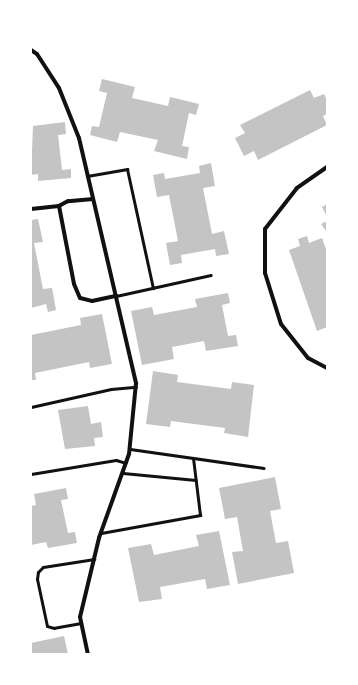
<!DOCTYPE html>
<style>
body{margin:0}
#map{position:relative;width:358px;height:685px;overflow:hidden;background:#fff;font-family:Cabin,sans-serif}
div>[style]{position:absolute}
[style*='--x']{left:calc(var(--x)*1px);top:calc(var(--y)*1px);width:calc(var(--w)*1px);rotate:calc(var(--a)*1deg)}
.building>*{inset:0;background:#c4c4c4}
.service>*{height:3px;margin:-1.5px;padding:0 1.5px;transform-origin:1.5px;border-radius:1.5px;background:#111}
.minor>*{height:4px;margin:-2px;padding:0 2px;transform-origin:2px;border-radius:2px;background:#111}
span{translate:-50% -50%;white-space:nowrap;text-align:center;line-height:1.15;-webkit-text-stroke:4px #fff;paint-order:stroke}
.frame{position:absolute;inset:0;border:32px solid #fff;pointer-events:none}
</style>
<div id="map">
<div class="building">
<div style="clip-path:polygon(102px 79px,135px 87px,132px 98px,168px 106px,170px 97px,199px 104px,196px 115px,189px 113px,182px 146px,189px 147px,187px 159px,154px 151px,158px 140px,120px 132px,117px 142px,90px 135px,92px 126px,99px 127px,107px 93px,99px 91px)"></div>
<div style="clip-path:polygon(310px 90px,314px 98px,324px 94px,327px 100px,327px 114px,323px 116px,327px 125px,258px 160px,254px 151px,244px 156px,235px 138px,245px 133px,240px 125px)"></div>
<div style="clip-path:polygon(65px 122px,66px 134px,58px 135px,62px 170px,71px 169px,71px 178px,38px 181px,38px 174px,31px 175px,33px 126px)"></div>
<div style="clip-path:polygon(211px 163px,215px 186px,203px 188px,212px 234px,224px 231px,229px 254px,216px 256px,215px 249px,181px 255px,182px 263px,170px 265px,166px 243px,178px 241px,169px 195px,157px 197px,153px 175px,164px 173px,165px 179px,200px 173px,199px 166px)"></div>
<div style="clip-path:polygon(327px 204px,327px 217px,322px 207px)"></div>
<div style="clip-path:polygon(38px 219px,43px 242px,34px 243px,43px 289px,52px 288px,56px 310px,48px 312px,46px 304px,31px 308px,31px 220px)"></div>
<div style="clip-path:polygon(327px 221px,327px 231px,326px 231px,321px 224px)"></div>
<div style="clip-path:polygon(307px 236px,309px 243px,322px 238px,327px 252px,327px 327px,317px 331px,289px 250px,300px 246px,298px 239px)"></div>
<div style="clip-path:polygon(228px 293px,230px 303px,222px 305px,228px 336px,236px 335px,238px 346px,206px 351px,204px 341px,172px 347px,174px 359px,142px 365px,131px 311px,152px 307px,154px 315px,197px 307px,195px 299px)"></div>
<div style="clip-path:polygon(102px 314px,112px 364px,90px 368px,89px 362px,35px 373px,36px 380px,31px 380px,31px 335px,81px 325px,80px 318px)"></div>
<div style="clip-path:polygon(153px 371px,178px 375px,177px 382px,231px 389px,232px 382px,254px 385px,248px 437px,224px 433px,225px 428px,171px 421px,170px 427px,146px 424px)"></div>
<div style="clip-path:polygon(88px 406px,91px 424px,101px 422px,103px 437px,94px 438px,95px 446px,65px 449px,58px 410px)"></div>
<div style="clip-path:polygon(275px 477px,281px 509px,270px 511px,276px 543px,288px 541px,294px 573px,238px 584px,232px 552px,243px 551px,237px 517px,225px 519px,219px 488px)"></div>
<div style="clip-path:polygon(66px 488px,68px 499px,61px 500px,68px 533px,75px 532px,77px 543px,48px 548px,46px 542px,31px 545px,31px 506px,36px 505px,34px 494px)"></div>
<div style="clip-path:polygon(219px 531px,230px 585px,207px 589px,205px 579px,160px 587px,162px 599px,139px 602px,128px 548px,151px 544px,154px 555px,199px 546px,196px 535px)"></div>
<div style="clip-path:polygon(64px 636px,68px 654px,31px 654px,31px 643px)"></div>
</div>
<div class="service">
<div style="--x:87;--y:176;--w:41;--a:-9.9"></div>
<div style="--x:127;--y:169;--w:122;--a:77.7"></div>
<div style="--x:116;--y:296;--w:97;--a:-12.5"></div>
<div style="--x:31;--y:407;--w:82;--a:-12.7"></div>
<div style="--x:111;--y:389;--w:25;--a:-5"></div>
<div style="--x:130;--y:449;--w:135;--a:8.1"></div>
<div style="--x:123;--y:473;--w:73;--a:5.5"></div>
<div style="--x:31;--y:474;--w:86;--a:-9.4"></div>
<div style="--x:116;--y:460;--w:10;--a:17"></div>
<div style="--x:101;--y:533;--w:101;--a:-10.3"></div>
<div style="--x:200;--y:515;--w:57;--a:-97"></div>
<div style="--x:81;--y:623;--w:27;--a:170"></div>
<div style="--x:54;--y:628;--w:7;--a:-164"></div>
<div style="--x:47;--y:626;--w:48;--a:-102"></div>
<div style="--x:37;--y:579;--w:7;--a:-82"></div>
<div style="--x:38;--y:572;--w:7;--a:-45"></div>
<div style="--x:43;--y:567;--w:52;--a:-8.9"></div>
</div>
<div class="minor">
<div style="--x:31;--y:50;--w:7;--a:34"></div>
<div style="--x:37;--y:54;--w:40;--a:57.1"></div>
<div style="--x:59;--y:88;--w:54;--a:68.2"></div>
<div style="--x:79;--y:138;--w:252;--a:76.9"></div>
<div style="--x:136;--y:383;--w:71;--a:95.6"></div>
<div style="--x:129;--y:454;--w:89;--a:109.7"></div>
<div style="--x:99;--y:538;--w:81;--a:103.5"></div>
<div style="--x:80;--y:617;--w:38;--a:78"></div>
<div style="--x:327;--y:167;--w:37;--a:145"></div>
<div style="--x:297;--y:188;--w:52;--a:128"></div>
<div style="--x:265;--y:229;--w:44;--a:90"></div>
<div style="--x:265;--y:273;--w:53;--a:72.6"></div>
<div style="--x:281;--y:324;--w:43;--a:51.5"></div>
<div style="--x:308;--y:358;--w:21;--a:28"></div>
<div style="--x:93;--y:199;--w:25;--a:175"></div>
<div style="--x:68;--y:201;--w:10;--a:151"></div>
<div style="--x:59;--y:206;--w:79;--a:79.1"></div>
<div style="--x:74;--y:284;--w:15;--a:67"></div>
<div style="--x:80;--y:298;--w:12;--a:14"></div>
<div style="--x:92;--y:301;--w:25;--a:-12"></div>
<div style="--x:31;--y:209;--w:28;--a:-6"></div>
</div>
<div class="frame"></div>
</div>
